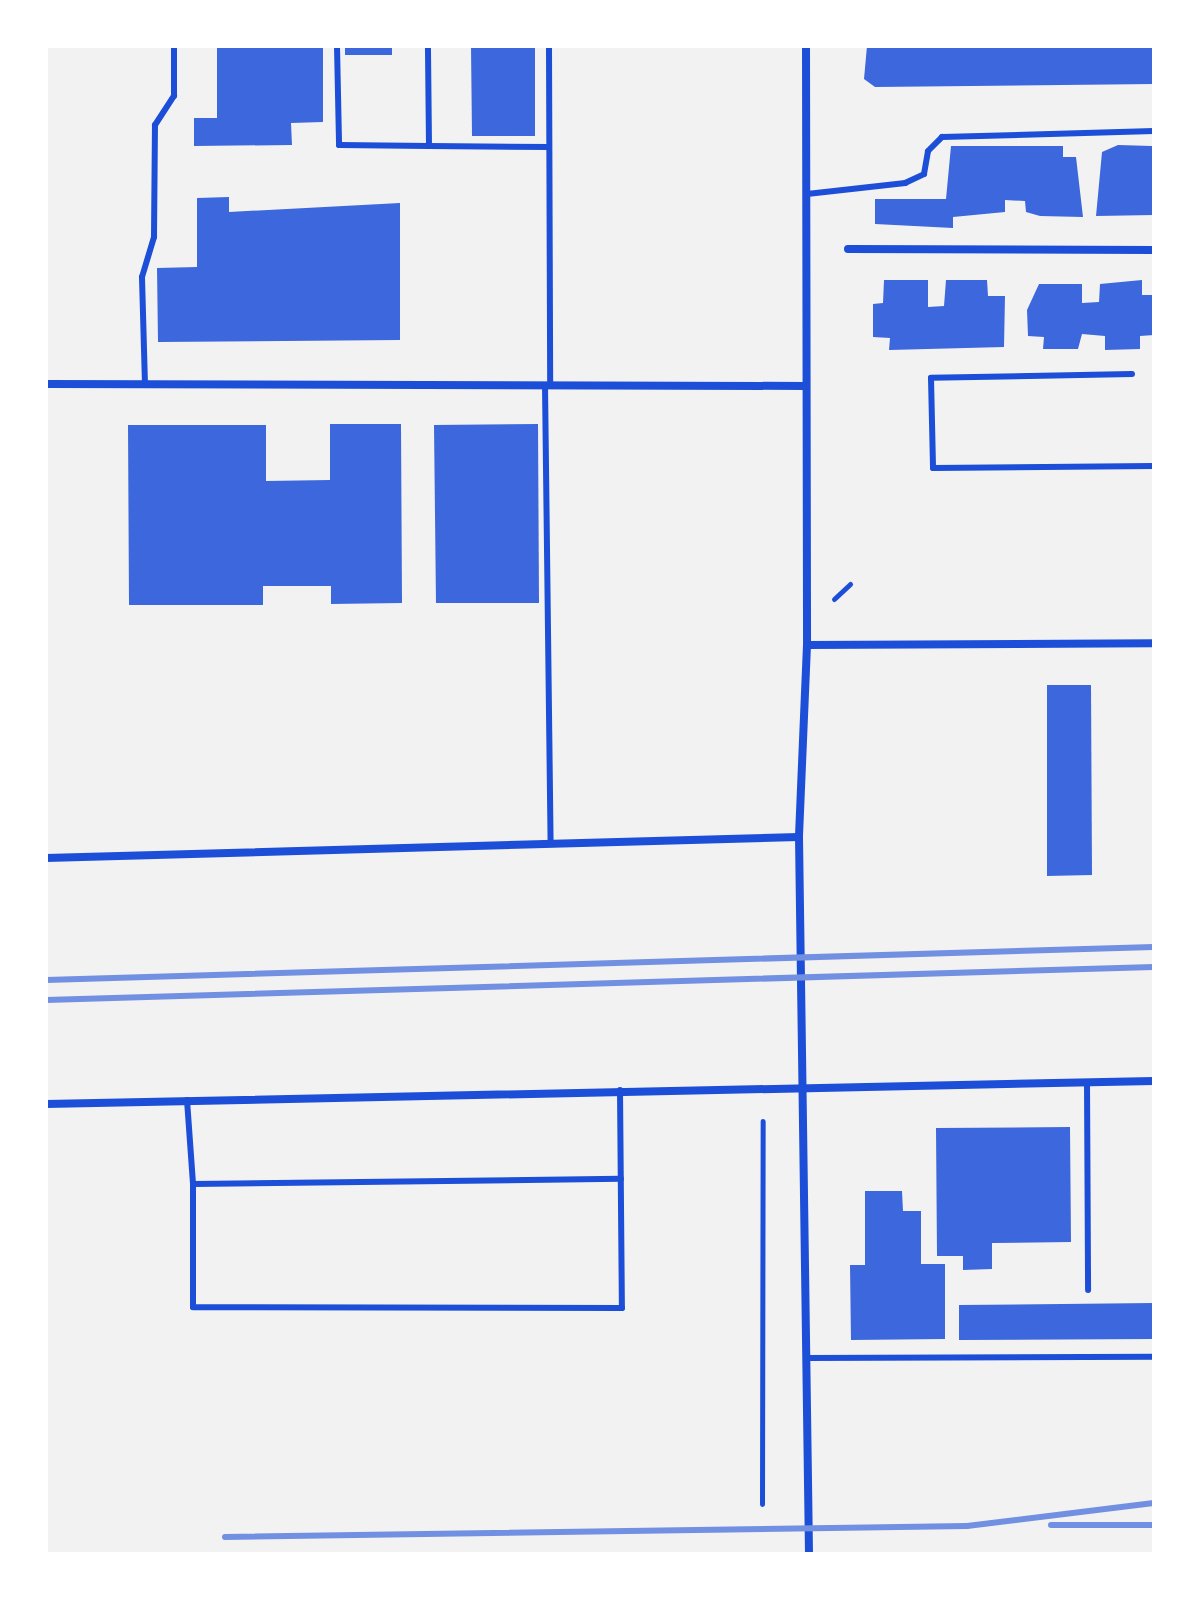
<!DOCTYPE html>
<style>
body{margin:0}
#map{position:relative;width:1200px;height:1600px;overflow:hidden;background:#f2f2f2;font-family:"Asap Condensed",sans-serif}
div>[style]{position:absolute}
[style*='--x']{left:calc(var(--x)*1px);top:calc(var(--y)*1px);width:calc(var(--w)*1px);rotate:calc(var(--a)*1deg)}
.building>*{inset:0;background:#3d67dc}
.path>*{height:5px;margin:-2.5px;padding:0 2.5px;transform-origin:2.5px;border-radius:2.5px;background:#1d4ed8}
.service>*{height:6px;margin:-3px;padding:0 3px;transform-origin:3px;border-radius:3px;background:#1d4ed8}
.minor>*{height:8px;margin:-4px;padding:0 4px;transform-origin:4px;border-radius:4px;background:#1d4ed8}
.rail>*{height:6px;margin:-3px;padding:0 3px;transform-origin:3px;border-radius:3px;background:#7290e2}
span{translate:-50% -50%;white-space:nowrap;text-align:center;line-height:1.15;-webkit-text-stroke:6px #fff;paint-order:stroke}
.frame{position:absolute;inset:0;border:48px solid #fff;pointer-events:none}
</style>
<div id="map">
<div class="building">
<div style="clip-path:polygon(217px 46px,323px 46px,323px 122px,291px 123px,292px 145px,194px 146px,194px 118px,217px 118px)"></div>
<div style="clip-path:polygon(345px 46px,392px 46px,392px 55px,345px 55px)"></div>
<div style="clip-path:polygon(471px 46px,535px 46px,535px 136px,472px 136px)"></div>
<div style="clip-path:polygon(867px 46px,1154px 46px,1154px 84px,875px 87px,864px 79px)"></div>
<div style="clip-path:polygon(1118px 145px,1152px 146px,1154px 215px,1096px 216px,1102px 152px)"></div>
<div style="clip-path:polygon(951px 146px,1063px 146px,1063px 157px,1076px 157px,1083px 217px,1040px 216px,1026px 212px,1025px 201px,1005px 200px,1005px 212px,953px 217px,953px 228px,875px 224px,875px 199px,946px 199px)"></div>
<div style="clip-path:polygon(229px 197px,229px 212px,400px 203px,400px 340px,158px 342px,157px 268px,197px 267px,197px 198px)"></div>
<div style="clip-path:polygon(884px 280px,928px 280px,928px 307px,944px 306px,946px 280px,987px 280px,988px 296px,1005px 296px,1004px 347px,889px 350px,890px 338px,873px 337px,873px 304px,883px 303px)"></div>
<div style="clip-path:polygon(1142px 280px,1142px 295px,1154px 295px,1154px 335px,1140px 336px,1140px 349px,1105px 350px,1105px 336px,1082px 334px,1078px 349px,1043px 349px,1044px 337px,1028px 336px,1027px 310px,1039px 284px,1082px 284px,1082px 303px,1099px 302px,1100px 284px)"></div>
<div style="clip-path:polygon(330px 424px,401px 424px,402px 603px,331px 604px,331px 586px,263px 586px,263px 605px,129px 605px,128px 425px,266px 425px,266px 481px,330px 480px)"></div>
<div style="clip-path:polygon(538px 424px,539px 603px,436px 603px,434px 425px)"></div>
<div style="clip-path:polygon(1047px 685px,1091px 685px,1092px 875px,1047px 876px)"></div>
<div style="clip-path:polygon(1070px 1127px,1071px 1242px,992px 1243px,992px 1269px,963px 1270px,963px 1256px,937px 1256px,936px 1128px)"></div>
<div style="clip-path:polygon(865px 1191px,902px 1191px,903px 1211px,921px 1211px,921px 1264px,945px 1264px,945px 1339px,851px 1340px,850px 1265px,865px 1265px)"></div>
<div style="clip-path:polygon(1154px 1303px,1154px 1339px,959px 1340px,959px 1305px)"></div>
</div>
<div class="path">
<div style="--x:834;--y:599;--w:22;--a:-43"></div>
<div style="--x:762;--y:1504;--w:383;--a:-89.9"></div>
</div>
<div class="service">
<div style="--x:337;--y:46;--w:99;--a:88.8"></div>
<div style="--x:339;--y:145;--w:90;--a:0.6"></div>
<div style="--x:429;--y:146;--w:100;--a:-90.6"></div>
<div style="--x:549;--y:46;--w:339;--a:89.8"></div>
<div style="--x:429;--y:146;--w:120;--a:0.5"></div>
<div style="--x:807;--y:194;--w:99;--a:-6.4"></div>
<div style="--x:905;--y:183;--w:21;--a:-25"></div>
<div style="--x:924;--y:174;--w:23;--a:-80"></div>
<div style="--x:928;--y:151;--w:20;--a:-45"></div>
<div style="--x:942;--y:137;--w:212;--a:-1.6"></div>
<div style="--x:1132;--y:374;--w:201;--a:178.9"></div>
<div style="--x:931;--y:378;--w:90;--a:88.7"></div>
<div style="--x:933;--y:468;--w:221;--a:-0.5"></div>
<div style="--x:145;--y:385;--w:108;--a:-91.6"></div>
<div style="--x:142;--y:277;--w:42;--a:-73.3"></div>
<div style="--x:154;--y:237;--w:112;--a:-89.5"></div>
<div style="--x:155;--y:125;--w:35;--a:-57"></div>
<div style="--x:174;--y:96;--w:50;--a:-90"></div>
<div style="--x:545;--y:385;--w:459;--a:89.3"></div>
<div style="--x:1087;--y:1082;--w:208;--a:89.7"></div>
<div style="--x:620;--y:1090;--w:218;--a:89.5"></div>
<div style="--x:622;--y:1308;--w:429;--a:-179.9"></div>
<div style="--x:193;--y:1307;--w:123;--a:-90"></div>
<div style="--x:193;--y:1184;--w:428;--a:-0.7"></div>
<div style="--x:187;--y:1100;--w:84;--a:85.9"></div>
<div style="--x:807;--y:1358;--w:347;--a:-0.2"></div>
</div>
<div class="minor">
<div style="--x:806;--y:46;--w:599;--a:89.9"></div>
<div style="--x:807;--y:645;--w:192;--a:92.4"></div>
<div style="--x:799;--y:837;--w:717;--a:89.2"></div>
<div style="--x:848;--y:249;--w:306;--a:0.2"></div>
<div style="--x:46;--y:384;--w:760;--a:0.15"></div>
<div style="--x:807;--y:645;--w:347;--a:-0.3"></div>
<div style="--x:46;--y:858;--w:753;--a:-1.6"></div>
<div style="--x:46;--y:1104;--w:1108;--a:-1.19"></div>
</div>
<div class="rail">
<div style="--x:46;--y:980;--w:1108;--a:-1.71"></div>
<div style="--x:46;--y:1000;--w:1108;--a:-1.71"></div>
<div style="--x:1051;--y:1525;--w:103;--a:0"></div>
<div style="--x:225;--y:1537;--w:742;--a:-0.85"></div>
<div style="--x:967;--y:1526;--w:188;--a:-7"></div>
</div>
<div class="frame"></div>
</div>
